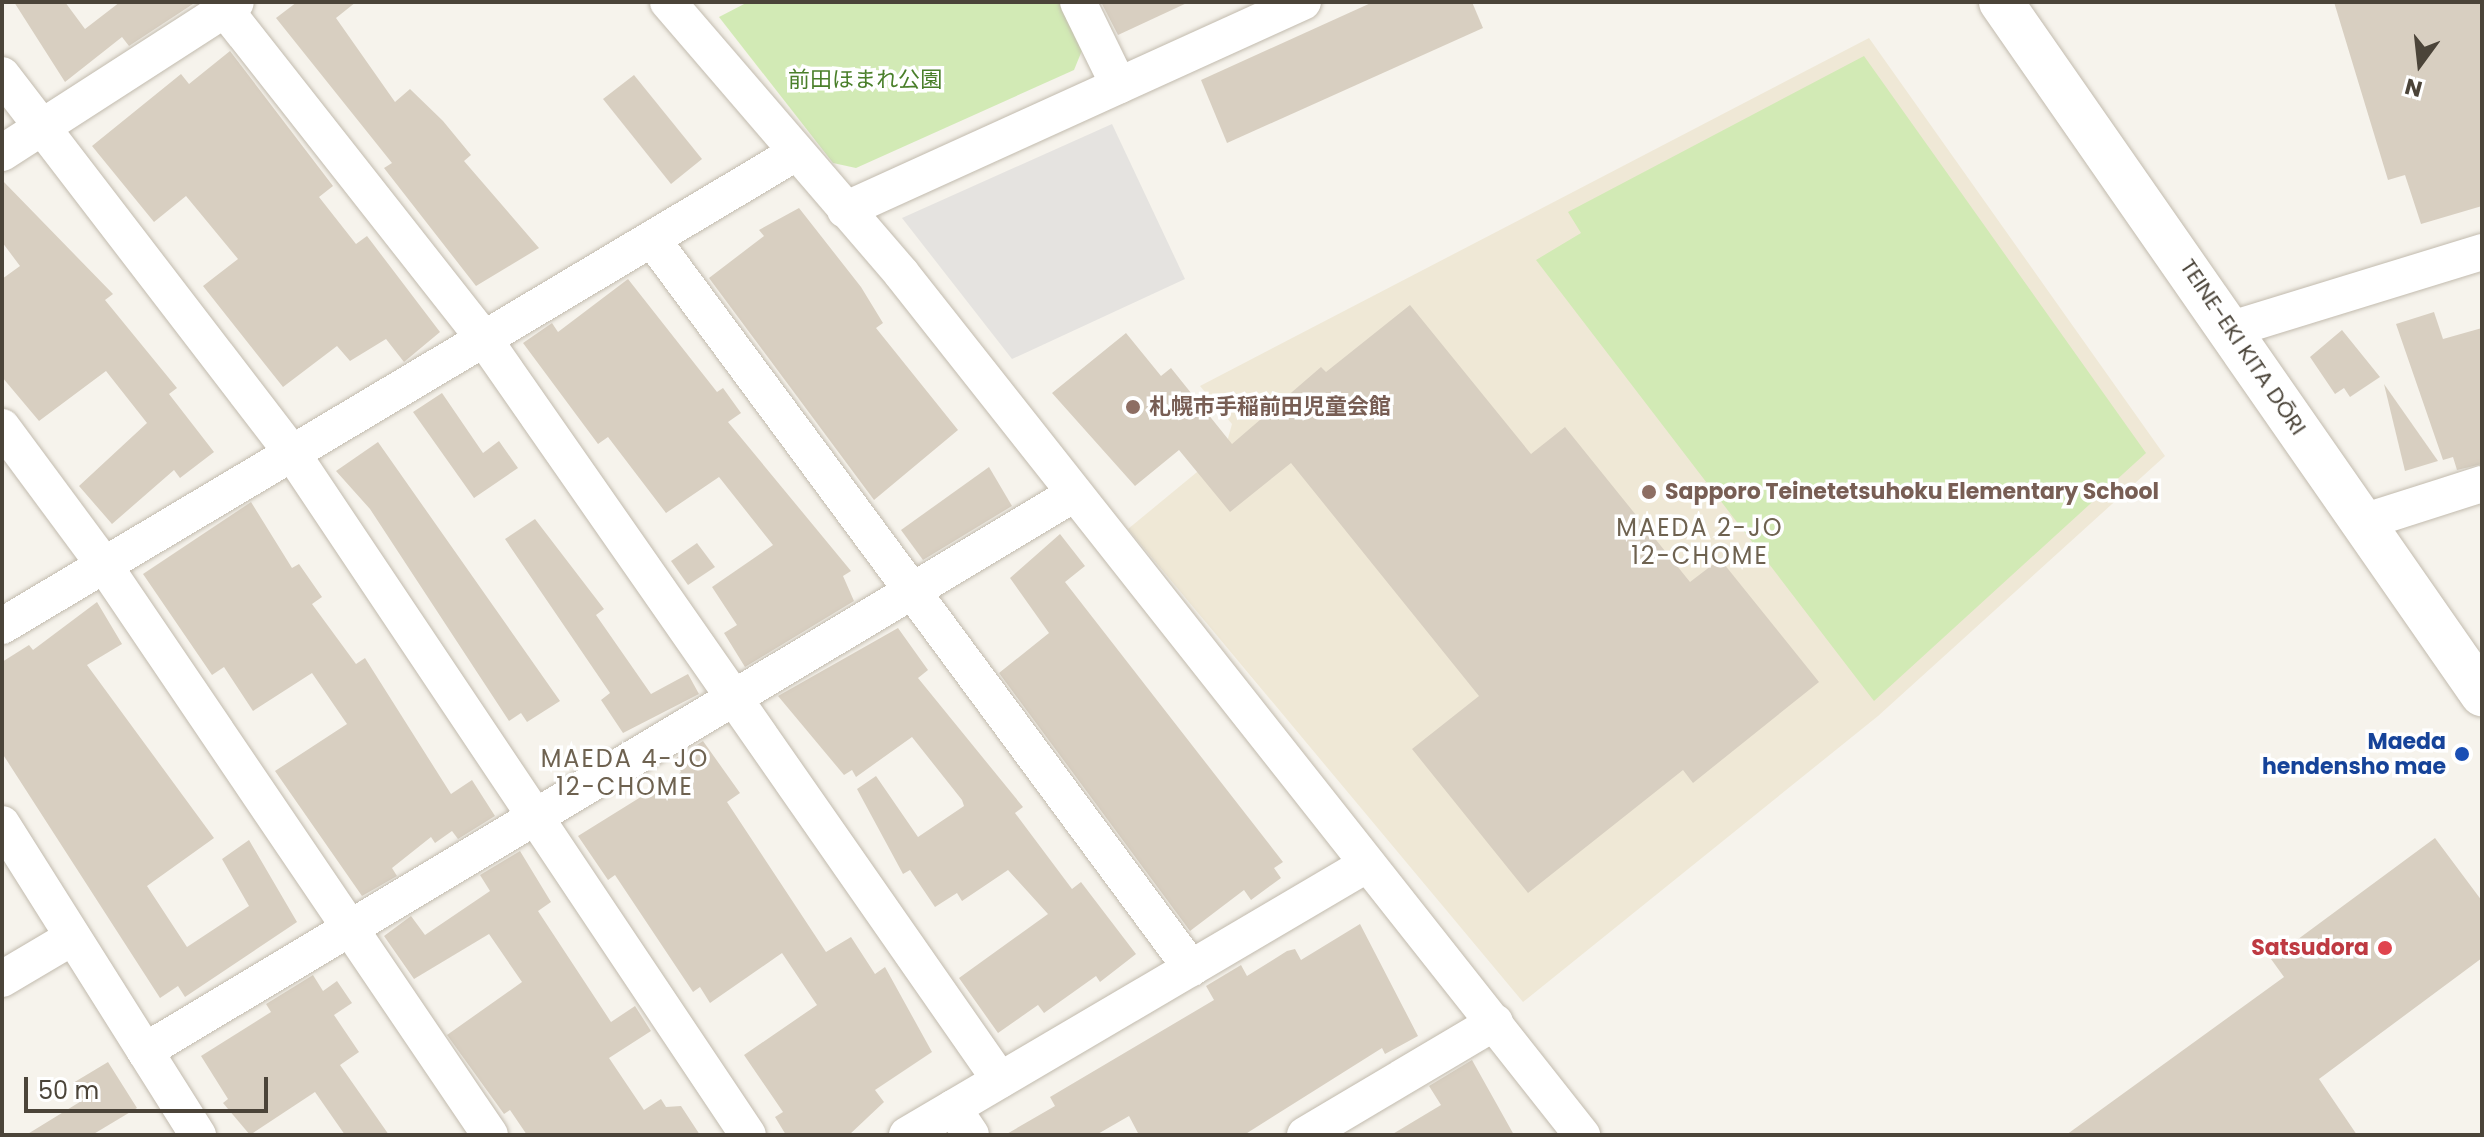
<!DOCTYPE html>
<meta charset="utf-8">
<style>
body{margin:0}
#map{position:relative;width:2484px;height:1137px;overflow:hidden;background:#f6f3ec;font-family:Poppins,"Noto Sans JP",sans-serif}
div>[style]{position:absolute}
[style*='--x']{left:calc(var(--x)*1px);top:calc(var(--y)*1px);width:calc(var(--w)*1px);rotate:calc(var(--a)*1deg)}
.education>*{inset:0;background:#efe8d6}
.green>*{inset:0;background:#d2eab5}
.parking>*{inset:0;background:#e5e3e0}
.building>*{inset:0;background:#d8cfc1}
.roads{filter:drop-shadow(0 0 2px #c2bbae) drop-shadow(0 0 2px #c2bbae)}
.minor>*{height:36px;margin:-18px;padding:0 18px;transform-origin:18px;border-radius:18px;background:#fff}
.tertiary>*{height:44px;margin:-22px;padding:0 22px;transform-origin:22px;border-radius:22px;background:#fff}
.dots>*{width:22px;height:22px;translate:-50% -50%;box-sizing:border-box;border:4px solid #fff;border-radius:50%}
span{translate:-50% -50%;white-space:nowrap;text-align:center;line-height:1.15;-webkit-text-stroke:7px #fff;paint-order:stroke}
.park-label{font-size:22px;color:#4a7f2a}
.street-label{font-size:22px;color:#4b4439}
.education-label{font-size:22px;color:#785e54;font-weight:700}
.left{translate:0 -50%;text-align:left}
.transit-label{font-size:22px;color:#164399;font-weight:700}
.right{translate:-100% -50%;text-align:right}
.health-label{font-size:22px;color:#be3a42;font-weight:700}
.neighbourhood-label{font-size:24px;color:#6e6250;letter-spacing:2px}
.frame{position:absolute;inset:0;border:4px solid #4b4439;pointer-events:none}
.north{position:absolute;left:2380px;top:24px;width:80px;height:80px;-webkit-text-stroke:6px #fff;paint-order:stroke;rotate:195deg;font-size:22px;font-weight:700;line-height:32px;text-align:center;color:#4b4439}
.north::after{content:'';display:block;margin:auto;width:28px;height:36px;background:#4b4439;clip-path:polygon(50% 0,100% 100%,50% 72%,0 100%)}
.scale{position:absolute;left:24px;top:1077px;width:244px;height:36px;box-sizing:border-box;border:4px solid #4b4439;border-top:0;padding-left:10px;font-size:24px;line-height:28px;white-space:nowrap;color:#4b4439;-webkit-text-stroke:6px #fff;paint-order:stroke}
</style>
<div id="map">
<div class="education">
<div style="clip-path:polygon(1869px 38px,2165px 456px,1878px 716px,1523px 1002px,1128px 529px,1225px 449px,1232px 424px,1200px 386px)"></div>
</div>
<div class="green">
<div style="clip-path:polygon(748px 2px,1059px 2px,1083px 48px,1074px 70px,856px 168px,833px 163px,719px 17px)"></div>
<div style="clip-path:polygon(1864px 56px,2146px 453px,1874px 701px,1536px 260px,1581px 233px,1568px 212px)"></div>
</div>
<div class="parking">
<div style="clip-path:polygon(1112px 124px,1185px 279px,1012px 359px,902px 218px)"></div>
</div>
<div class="building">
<div style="clip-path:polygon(14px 2px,65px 2px,85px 29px,120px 2px,196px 2px,129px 46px,122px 37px,65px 82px)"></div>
<div style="clip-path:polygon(297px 2px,356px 2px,336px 18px,395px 102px,410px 89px,443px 121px,471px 155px,464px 161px,539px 248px,476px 286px,384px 168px,392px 163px,276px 18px)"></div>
<div style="clip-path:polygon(1101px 2px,1189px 2px,1118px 35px)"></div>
<div style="clip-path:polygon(1373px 2px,1472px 2px,1483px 28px,1227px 143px,1201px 80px)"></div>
<div style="clip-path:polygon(2334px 2px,2482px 2px,2482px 206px,2421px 224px,2405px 175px,2388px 180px)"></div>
<div style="clip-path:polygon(230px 51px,333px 186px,319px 197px,356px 244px,367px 236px,440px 332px,404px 362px,386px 339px,350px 361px,337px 346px,283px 387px,203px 286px,238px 259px,186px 196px,154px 222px,92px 146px,181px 74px,189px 84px)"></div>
<div style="clip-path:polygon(634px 75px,702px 159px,671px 184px,603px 99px)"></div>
<div style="clip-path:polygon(2px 180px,113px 294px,105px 300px,177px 388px,169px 394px,214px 452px,180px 478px,174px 470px,112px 524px,79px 486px,147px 423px,106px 371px,39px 421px,2px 377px,2px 279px,20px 266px,2px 242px)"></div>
<div style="clip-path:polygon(799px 208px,861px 287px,883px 323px,876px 328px,958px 430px,874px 500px,709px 278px,764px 236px,759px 230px)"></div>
<div style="clip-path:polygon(628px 279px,717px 392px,723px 388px,741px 413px,728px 422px,851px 571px,843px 576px,854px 601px,745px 667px,724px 633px,737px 625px,712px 587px,773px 545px,719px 477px,666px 513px,608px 437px,598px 444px,523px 343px,552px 323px,558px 332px)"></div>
<div style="clip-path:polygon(1410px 305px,1531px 454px,1565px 427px,1690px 582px,1720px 559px,1819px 682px,1693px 783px,1683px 770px,1528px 893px,1412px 749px,1479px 696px,1291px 463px,1230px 512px,1179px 450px,1135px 486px,1052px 393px,1126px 333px,1161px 376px,1171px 368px,1232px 444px,1321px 367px,1326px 372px)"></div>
<div style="clip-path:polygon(2434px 312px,2443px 339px,2482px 328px,2482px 464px,2457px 470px,2453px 457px,2443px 460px,2396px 324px)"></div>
<div style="clip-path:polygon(2342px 330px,2380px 377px,2350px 397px,2344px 388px,2335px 394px,2310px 357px)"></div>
<div style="clip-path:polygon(2384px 384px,2438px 461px,2405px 471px)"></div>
<div style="clip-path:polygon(442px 393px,483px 453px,499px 441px,518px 468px,474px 498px,413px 412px)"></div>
<div style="clip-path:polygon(378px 442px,560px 701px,527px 722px,521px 713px,509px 721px,370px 509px,336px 471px)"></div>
<div style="clip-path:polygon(989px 467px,1012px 506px,923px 560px,901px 530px)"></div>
<div style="clip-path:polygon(251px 502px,292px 568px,299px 564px,322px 597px,312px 604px,356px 664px,365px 658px,451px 794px,472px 780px,495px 816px,458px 839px,452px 831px,435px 843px,431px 837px,392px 868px,397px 876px,362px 896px,275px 771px,347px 724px,312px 673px,253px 711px,224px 667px,212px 675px,143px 574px)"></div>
<div style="clip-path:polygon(535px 519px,604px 609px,596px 615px,651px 694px,688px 674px,699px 694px,623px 733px,601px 700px,610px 693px,505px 539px)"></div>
<div style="clip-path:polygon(1060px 534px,1085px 566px,1065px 582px,1283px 862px,1274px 868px,1281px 878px,1251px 900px,1244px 890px,1190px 931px,999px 673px,1049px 633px,1010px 578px)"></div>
<div style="clip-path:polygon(697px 543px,715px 567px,688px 585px,671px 561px)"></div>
<div style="clip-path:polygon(97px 602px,122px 644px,87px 665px,214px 838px,147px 886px,187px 947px,249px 906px,222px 859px,249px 840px,297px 922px,185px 997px,178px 986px,160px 998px,2px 753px,2px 662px,29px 645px,33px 650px)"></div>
<div style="clip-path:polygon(898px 628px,928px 670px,918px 678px,1023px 807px,1015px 813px,1072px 889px,1081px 882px,1136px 954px,1100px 982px,1096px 976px,1044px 1013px,1038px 1005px,998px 1033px,959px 978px,1048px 914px,1008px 870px,962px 901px,957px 893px,935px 907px,910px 870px,903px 874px,857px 789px,876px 776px,918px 837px,964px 806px,962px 800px,912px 737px,856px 777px,852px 770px,844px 775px,778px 696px)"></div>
<div style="clip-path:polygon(703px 741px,740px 793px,727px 802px,826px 952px,851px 937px,875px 974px,885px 967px,932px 1052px,875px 1090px,884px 1102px,849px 1135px,786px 1135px,775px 1117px,783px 1112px,744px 1055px,817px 1005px,782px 953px,710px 1003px,700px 987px,693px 992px,615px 875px,608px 880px,578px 836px,681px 772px,673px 760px)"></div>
<div style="clip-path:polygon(2435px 838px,2482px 901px,2482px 958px,2319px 1079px,2357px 1135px,2066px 1135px,2284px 977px,2271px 959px)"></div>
<div style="clip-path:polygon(520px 851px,551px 902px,538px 911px,611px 1022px,635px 1006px,651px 1031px,609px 1058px,644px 1110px,661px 1099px,666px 1107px,681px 1106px,700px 1135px,527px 1135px,510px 1110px,504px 1114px,447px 1035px,522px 982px,489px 934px,414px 979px,384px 936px,411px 916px,425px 935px,490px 891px,480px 875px)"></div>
<div style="clip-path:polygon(1360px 924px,1418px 1036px,1385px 1054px,1382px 1048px,1244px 1135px,1139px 1135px,1129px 1116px,1096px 1135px,1005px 1135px,1055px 1106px,1050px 1097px,1214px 1000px,1206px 986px,1241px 965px,1247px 976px,1287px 951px,1295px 949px,1301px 960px)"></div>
<div style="clip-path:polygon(313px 975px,323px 991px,337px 981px,352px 1003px,334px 1015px,359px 1052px,340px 1065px,389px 1135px,345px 1135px,315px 1092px,250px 1135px,223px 1103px,228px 1099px,201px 1056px,271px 1012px,266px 1004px)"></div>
<div style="clip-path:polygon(1472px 1060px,1514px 1135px,1391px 1135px,1441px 1105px,1429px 1086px)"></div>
<div style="clip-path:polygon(108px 1062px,137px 1108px,92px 1135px,26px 1135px,83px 1100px,73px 1083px)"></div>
</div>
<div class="roads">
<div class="minor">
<div style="--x:219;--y:2;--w:429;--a:51.8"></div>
<div style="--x:484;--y:339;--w:903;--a:55.15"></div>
<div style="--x:668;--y:2;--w:357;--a:49.3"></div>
<div style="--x:901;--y:273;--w:1099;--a:51.69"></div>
<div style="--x:1078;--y:2;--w:93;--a:64"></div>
<div style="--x:2;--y:75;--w:476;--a:52.5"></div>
<div style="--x:292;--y:453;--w:820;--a:56.23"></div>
<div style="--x:2;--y:153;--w:278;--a:-32.8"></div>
<div style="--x:845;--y:210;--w:503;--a:-24.43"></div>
<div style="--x:652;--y:239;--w:907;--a:53.52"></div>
<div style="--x:2232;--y:329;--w:262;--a:-17.1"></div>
<div style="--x:2;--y:427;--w:172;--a:53.5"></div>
<div style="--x:104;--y:565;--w:688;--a:55.89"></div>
<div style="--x:2363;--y:522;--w:125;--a:-17.7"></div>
<div style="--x:2;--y:626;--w:922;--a:-30.79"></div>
<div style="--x:2;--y:824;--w:368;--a:57.8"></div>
<div style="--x:2;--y:979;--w:82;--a:-30.6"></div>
<div style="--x:145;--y:1051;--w:1083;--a:-30.95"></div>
<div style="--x:953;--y:1108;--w:32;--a:56"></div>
<div style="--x:907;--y:1135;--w:533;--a:-30.47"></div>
<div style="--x:1305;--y:1135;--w:221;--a:-30.7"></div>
</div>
<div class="tertiary">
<div style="--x:2001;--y:2;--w:843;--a:55.2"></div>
</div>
</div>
<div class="dots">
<div style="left:1133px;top:407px;background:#8d6e63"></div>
<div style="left:1649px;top:492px;background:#8d6e63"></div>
<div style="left:2462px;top:754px;background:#1a4fb4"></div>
<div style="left:2385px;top:948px;background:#e0444e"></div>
</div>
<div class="park-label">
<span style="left:865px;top:80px">前田ほまれ公園</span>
</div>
<div class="street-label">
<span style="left:2243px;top:347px;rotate:56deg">TEINE-EKI KITA DŌRI</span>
</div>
<div class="education-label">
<span class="left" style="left:1149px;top:407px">札幌市手稲前田児童会館</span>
<span class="left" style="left:1665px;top:492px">Sapporo Teinetetsuhoku Elementary School</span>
</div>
<div class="transit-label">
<span class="right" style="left:2446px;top:754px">Maeda<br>hendensho mae</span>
</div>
<div class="health-label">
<span class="right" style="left:2369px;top:948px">Satsudora</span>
</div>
<div class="neighbourhood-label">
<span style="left:1700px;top:542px">MAEDA 2-JO<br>12-CHOME</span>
<span style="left:625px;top:773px">MAEDA 4-JO<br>12-CHOME</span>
</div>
<div class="frame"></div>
<div class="north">N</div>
<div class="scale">50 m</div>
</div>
